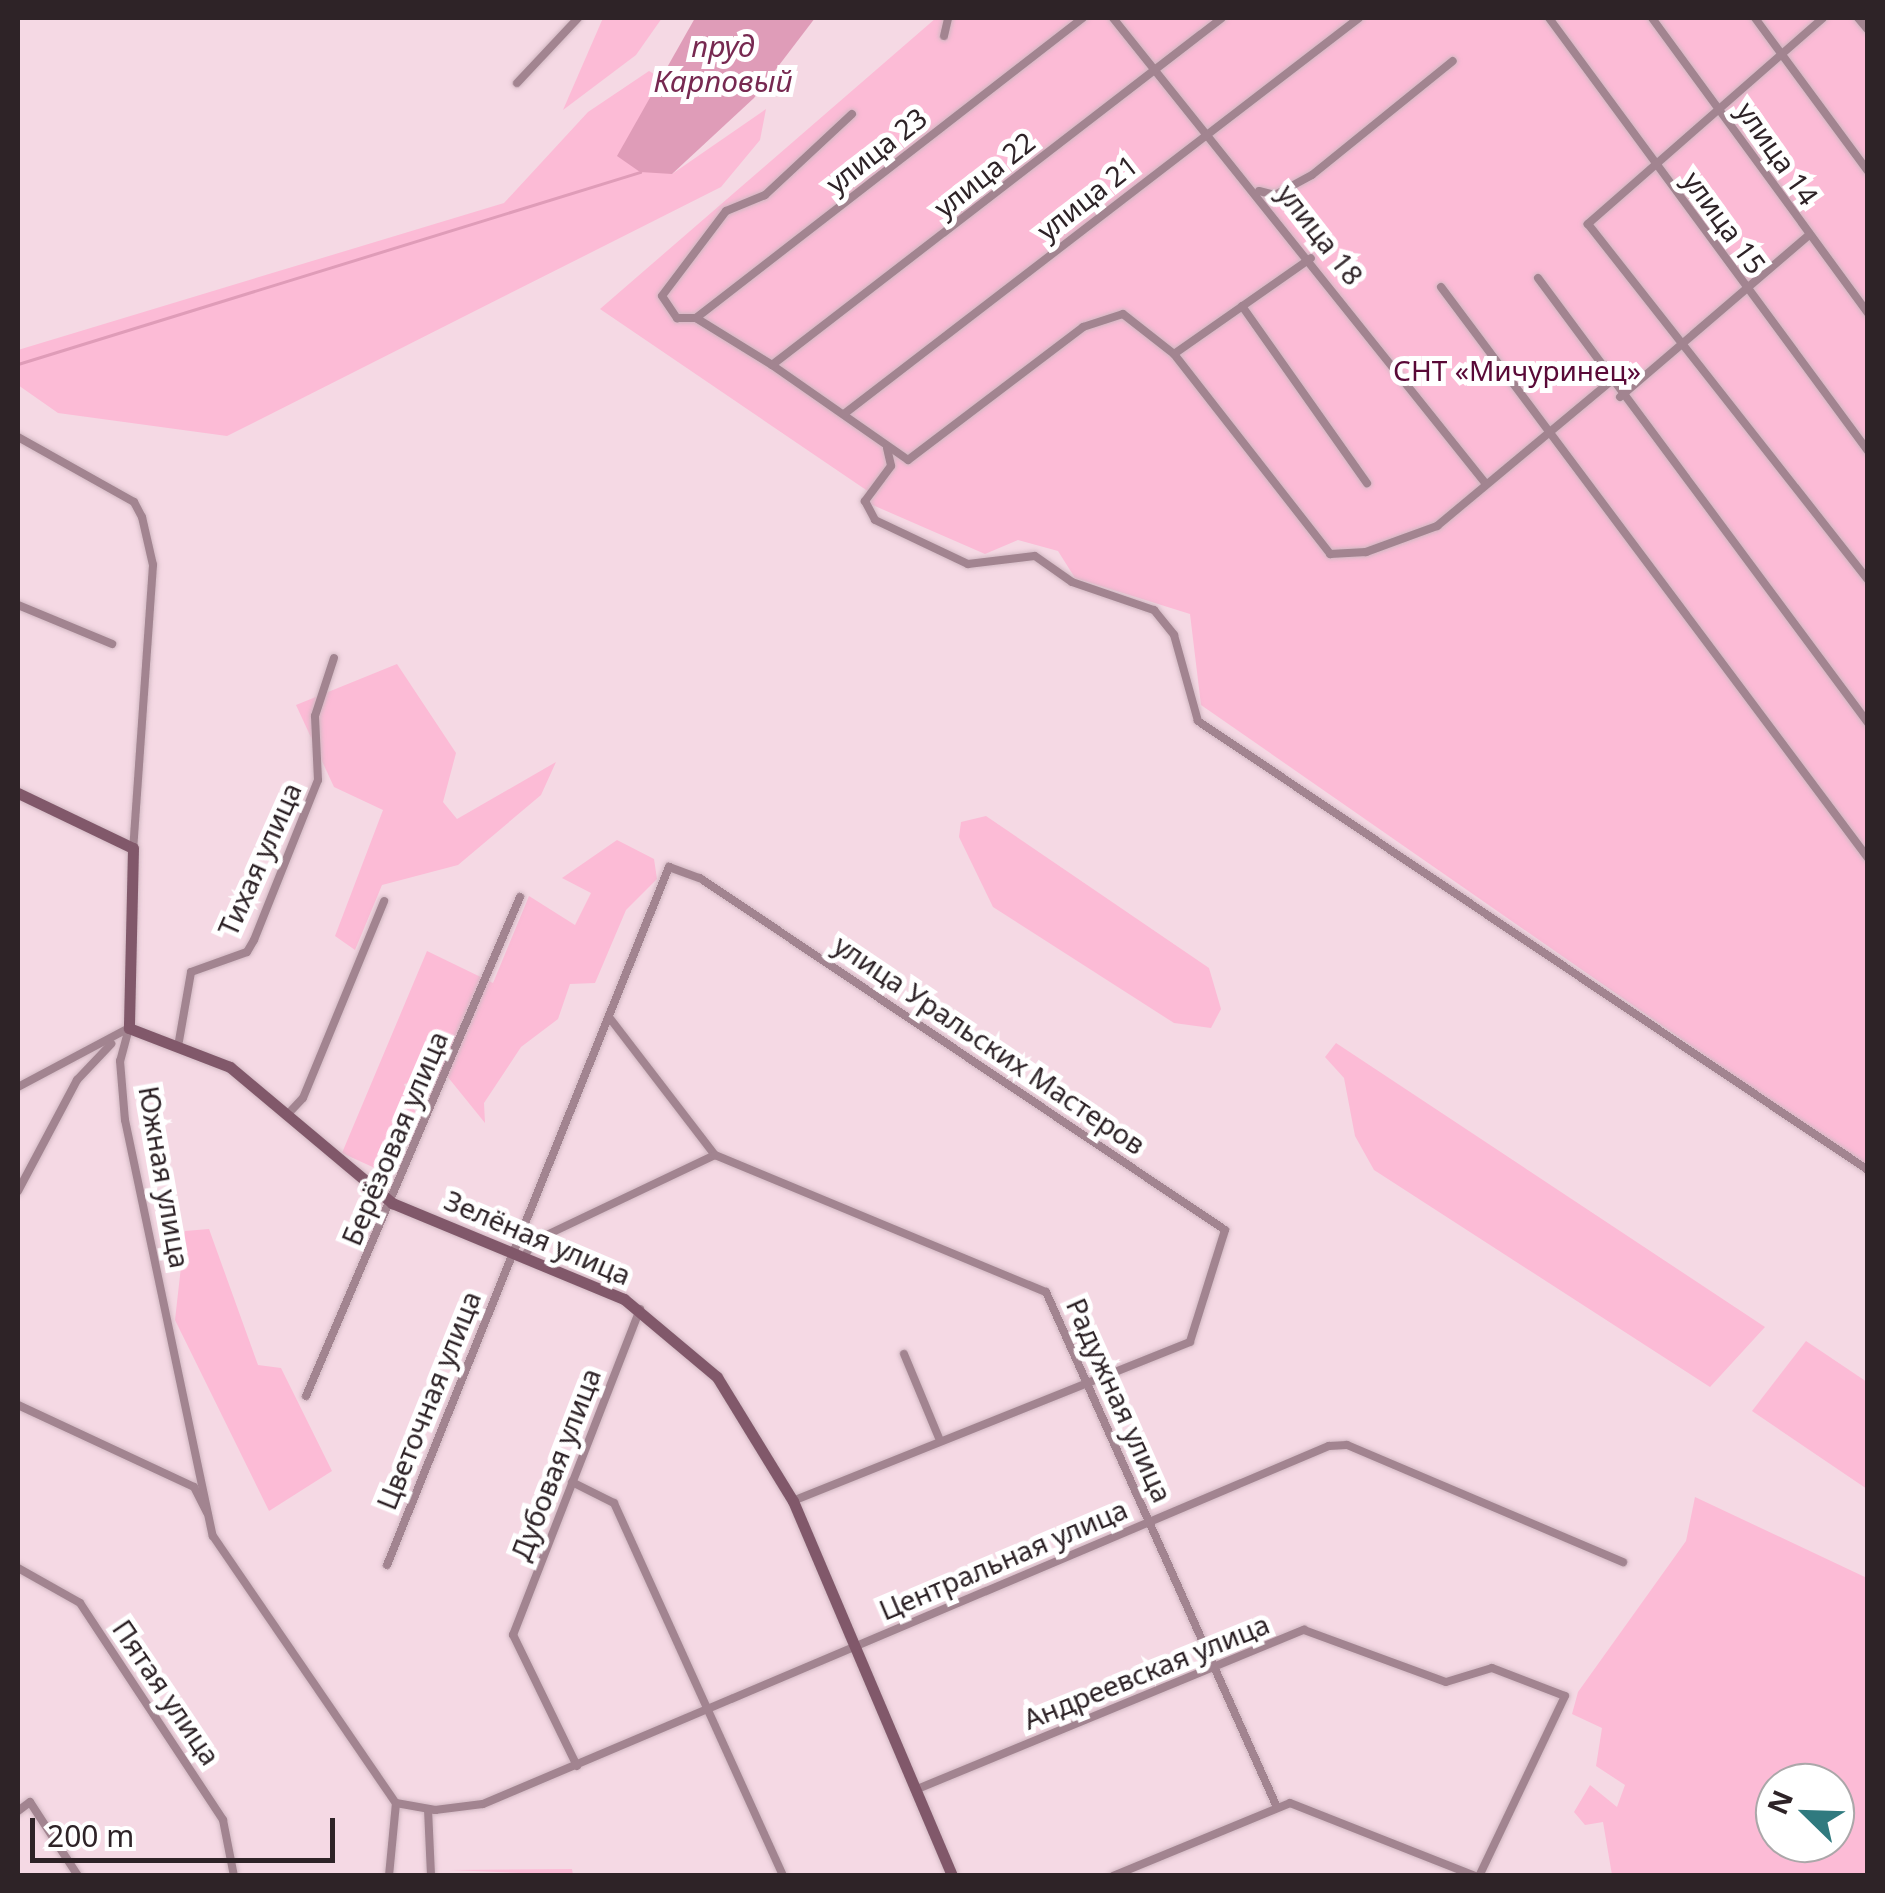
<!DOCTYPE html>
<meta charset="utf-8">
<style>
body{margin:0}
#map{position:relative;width:1885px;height:1893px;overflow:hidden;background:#f5d9e4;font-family:"Noto Sans",sans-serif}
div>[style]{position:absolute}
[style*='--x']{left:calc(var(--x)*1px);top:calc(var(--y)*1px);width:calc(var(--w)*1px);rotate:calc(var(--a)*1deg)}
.green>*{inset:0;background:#fcbbd6}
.water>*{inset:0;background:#df9cb8}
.stream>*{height:2.5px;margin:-1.25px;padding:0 1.25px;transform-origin:1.25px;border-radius:1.25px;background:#df9cb8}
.roads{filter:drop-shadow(0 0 2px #d1b8c2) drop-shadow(0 0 2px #d1b8c2)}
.street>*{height:8px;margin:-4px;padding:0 4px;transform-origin:4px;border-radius:4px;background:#a28490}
.secondary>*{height:11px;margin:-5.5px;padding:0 5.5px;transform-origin:5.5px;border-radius:5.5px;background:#81586a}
span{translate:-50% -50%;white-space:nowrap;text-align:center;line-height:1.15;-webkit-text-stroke:10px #fff;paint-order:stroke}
.street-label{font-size:28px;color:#2e2327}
.park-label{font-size:28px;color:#590937}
.water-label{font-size:30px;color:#772951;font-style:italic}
.frame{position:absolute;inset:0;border:20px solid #2e2327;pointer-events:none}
.north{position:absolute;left:1755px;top:1763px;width:100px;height:100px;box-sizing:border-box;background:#fff;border:2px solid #aba7a9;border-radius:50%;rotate:293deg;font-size:28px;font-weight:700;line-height:40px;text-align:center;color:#2e2327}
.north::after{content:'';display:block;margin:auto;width:35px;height:45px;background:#307a7f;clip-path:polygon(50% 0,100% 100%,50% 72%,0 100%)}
.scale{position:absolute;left:30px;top:1818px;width:305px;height:45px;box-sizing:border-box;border:5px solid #2e2327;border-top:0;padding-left:12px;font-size:30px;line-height:35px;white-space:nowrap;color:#2e2327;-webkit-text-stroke:8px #fff;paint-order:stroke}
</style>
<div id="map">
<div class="green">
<div style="clip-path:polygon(603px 18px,662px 18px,636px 55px,563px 110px)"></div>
<div style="clip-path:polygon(936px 18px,1867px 18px,1867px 1168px,1201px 705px,1190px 614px,1075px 578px,1058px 551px,1018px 540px,985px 554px,868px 503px,875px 496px,600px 309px)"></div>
<div style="clip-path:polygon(649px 71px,663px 79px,643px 119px,672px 174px,766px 109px,760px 140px,721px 187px,227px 436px,58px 413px,18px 385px,18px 350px,504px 203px,588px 112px)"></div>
<div style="clip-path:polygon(397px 664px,456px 753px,443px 802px,457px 819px,556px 762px,541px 795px,458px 865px,382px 885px,355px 950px,335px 936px,383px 810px,334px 787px,296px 705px)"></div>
<div style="clip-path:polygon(986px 816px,1209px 968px,1221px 1009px,1211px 1028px,1174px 1023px,993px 907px,959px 837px,961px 822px)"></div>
<div style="clip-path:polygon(617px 840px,654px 859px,657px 879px,626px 910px,595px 983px,570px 984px,558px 1019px,521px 1047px,484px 1103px,485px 1123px,447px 1076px,404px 1084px,417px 1116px,390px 1175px,342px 1153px,427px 951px,493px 983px,529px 896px,575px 925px,591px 893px,562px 878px)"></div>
<div style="clip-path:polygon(1336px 1043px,1765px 1327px,1710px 1387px,1374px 1170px,1355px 1136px,1344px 1078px,1325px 1057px)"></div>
<div style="clip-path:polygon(209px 1229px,258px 1365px,281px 1368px,332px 1471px,269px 1511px,175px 1320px,185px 1231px)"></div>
<div style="clip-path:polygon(1806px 1341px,1867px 1382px,1867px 1489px,1752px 1411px)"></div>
<div style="clip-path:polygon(evenodd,1695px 1497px,1867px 1578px,1867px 1875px,1612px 1875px,1603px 1822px,1585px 1825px,1574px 1812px,1590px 1785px,1617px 1807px,1625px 1785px,1596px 1766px,1602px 1728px,1572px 1714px,1578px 1692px,1686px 1541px,1695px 1497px,1775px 1783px,1835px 1783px,1835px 1843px,1775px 1843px,1775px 1783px)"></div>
<div style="clip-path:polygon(572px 1869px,573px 1875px,449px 1870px)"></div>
</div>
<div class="water">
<div style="clip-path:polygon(695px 18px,815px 18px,754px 98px,672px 174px,640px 172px,617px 156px)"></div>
</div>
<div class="stream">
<div style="--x:18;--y:364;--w:651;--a:-17.15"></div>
</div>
<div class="roads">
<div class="street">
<div style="--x:1113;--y:18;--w:597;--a:51.33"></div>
<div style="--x:1549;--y:18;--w:538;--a:53.62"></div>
<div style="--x:1652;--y:18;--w:366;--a:53.8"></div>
<div style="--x:1755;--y:18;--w:190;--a:53.6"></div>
<div style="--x:1823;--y:18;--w:313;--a:138.8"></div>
<div style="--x:1588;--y:224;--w:453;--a:51.8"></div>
<div style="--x:1858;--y:18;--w:16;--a:50"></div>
<div style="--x:944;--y:36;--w:18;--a:-77"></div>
<div style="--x:517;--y:83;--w:89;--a:-46.8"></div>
<div style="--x:852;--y:114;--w:119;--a:137"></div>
<div style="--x:765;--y:195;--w:42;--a:157.7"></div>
<div style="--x:726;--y:211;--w:106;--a:127"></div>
<div style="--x:662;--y:296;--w:27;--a:56"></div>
<div style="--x:677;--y:318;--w:19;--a:0"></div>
<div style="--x:696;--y:318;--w:89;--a:31.7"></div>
<div style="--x:772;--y:365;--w:166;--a:34.9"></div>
<div style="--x:908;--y:460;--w:220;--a:-37.2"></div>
<div style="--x:1083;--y:327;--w:42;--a:-18"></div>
<div style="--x:1123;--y:314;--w:65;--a:38.1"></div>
<div style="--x:1174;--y:354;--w:254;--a:52"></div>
<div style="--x:1330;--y:554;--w:36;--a:-3"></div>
<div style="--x:1366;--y:552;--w:76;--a:-20.1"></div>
<div style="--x:1437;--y:526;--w:225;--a:-39.8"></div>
<div style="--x:1259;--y:191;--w:16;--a:14"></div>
<div style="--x:1275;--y:195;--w:42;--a:-28.4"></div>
<div style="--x:1312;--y:175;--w:181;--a:-39"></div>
<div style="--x:1538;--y:278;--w:554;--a:53.44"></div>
<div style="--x:1441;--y:287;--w:713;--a:53.21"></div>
<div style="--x:1242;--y:306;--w:217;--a:54.8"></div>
<div style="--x:696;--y:318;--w:490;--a:-37.8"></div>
<div style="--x:1174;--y:354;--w:167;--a:-35"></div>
<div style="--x:772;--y:365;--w:568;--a:-37.64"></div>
<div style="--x:1620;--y:397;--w:248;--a:-40.6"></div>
<div style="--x:844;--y:414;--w:650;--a:-37.56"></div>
<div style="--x:18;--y:437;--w:133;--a:29.3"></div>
<div style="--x:134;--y:502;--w:17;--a:62"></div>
<div style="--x:142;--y:517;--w:49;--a:77.1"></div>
<div style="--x:153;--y:565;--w:284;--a:94"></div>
<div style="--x:887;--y:448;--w:18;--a:77"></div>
<div style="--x:891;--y:466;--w:44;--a:126.6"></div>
<div style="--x:865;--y:501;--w:21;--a:62"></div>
<div style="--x:875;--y:520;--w:103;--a:25.3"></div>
<div style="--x:968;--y:564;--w:67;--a:-6.8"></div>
<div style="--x:1035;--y:556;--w:45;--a:35.1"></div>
<div style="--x:1072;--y:582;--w:87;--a:18.9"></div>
<div style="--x:1154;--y:610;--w:32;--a:51"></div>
<div style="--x:1174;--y:635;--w:89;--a:74.4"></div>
<div style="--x:1198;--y:721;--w:807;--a:33.83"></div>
<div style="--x:18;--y:605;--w:102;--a:22.5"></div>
<div style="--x:609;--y:1017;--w:174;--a:52.5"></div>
<div style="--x:129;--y:1028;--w:34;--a:105"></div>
<div style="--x:120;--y:1061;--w:59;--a:85.2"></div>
<div style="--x:125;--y:1120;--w:425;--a:78.1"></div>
<div style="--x:213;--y:1536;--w:324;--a:55.6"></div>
<div style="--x:396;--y:1803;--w:73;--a:95.5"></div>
<div style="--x:179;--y:1041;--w:70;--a:-80.1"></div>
<div style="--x:191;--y:972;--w:59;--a:-19.7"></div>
<div style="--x:247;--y:952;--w:14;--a:-60"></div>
<div style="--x:254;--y:940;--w:172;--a:-68.2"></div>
<div style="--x:318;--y:780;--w:64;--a:-92.7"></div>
<div style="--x:315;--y:716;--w:61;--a:-71.9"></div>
<div style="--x:18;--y:1087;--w:123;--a:-28"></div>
<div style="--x:287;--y:1115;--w:23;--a:-47"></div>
<div style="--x:303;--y:1098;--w:213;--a:-67.6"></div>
<div style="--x:18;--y:1191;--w:126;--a:-62"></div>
<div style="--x:77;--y:1080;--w:50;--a:-46.6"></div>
<div style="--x:524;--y:1257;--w:19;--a:-58"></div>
<div style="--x:534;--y:1241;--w:200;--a:-25.4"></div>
<div style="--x:715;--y:1155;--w:358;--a:22.5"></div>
<div style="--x:1046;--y:1292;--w:562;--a:65.85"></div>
<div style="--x:904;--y:1354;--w:91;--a:67.4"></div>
<div style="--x:306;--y:1396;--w:543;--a:-66.79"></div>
<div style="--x:18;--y:1405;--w:194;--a:25"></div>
<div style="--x:194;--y:1487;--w:29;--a:63"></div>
<div style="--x:572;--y:1482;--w:47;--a:26.6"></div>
<div style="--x:614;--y:1503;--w:409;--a:65.6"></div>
<div style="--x:387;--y:1565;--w:753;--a:-68"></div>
<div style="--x:669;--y:867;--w:33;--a:20"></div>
<div style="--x:700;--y:878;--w:632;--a:33.84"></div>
<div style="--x:1225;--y:1230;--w:117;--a:107.4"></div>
<div style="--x:1190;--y:1342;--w:428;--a:158.2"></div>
<div style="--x:18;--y:1568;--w:71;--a:29.4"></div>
<div style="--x:80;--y:1603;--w:260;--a:56.6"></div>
<div style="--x:223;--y:1820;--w:57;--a:78.9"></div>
<div style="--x:577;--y:1766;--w:146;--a:-116"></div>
<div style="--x:513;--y:1635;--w:350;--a:-68.7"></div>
<div style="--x:915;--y:1790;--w:421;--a:-22.4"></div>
<div style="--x:1304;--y:1630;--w:151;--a:20.1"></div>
<div style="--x:1446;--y:1682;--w:48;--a:-16.9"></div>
<div style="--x:1492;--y:1668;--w:78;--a:21"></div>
<div style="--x:1565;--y:1696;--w:199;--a:115.5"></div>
<div style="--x:396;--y:1803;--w:40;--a:10"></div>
<div style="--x:435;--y:1810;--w:48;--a:-7.1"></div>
<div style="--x:483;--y:1804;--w:919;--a:-22.94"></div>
<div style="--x:1329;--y:1446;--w:18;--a:-3"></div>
<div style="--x:1347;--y:1445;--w:300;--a:23"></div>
<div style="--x:428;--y:1809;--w:67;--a:87.4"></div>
<div style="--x:18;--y:1811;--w:15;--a:-37"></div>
<div style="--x:30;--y:1802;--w:88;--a:57"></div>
<div style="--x:1113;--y:1876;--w:191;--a:-22.4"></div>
<div style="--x:1290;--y:1803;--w:199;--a:21.5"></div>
</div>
<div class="secondary">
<div style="--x:18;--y:793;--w:127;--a:25.6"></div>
<div style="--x:133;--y:848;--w:180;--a:91.3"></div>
<div style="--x:129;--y:1028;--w:108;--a:21.1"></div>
<div style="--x:230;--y:1067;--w:212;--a:40"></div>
<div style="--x:392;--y:1203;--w:251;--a:22.5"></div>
<div style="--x:624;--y:1299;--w:121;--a:40"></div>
<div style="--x:717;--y:1377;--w:145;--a:58.5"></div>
<div style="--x:793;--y:1501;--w:407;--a:67"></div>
</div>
</div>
<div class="street-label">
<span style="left:876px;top:150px;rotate:-38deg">улица 23</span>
<span style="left:1778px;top:153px;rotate:55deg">улица 14</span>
<span style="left:984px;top:174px;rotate:-38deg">улица 22</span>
<span style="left:1087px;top:197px;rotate:-38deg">улица 21</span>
<span style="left:1725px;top:222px;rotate:54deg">улица 15</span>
<span style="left:1321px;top:234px;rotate:52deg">улица 18</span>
<span style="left:259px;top:859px;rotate:-66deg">Тихая улица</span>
<span style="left:990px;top:1044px;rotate:34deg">улица Уральских Мастеров</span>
<span style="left:394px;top:1138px;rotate:-67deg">Берёзовая улица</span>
<span style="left:165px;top:1177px;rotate:80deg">Южная улица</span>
<span style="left:538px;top:1237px;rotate:23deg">Зелёная улица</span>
<span style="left:428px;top:1400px;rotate:-68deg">Цветочная улица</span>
<span style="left:1120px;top:1400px;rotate:66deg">Радужная улица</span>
<span style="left:555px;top:1464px;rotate:-69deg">Дубовая улица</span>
<span style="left:1003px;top:1559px;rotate:-23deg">Центральная улица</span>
<span style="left:1146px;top:1671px;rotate:-22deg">Андреевская улица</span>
<span style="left:167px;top:1692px;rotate:56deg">Пятая улица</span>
</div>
<div class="park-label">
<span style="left:1517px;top:370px">СНТ «Мичуринец»</span>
</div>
<div class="water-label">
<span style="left:723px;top:63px">пруд<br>Карповый</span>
</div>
<div class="frame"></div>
<div class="north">N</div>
<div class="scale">200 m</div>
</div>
